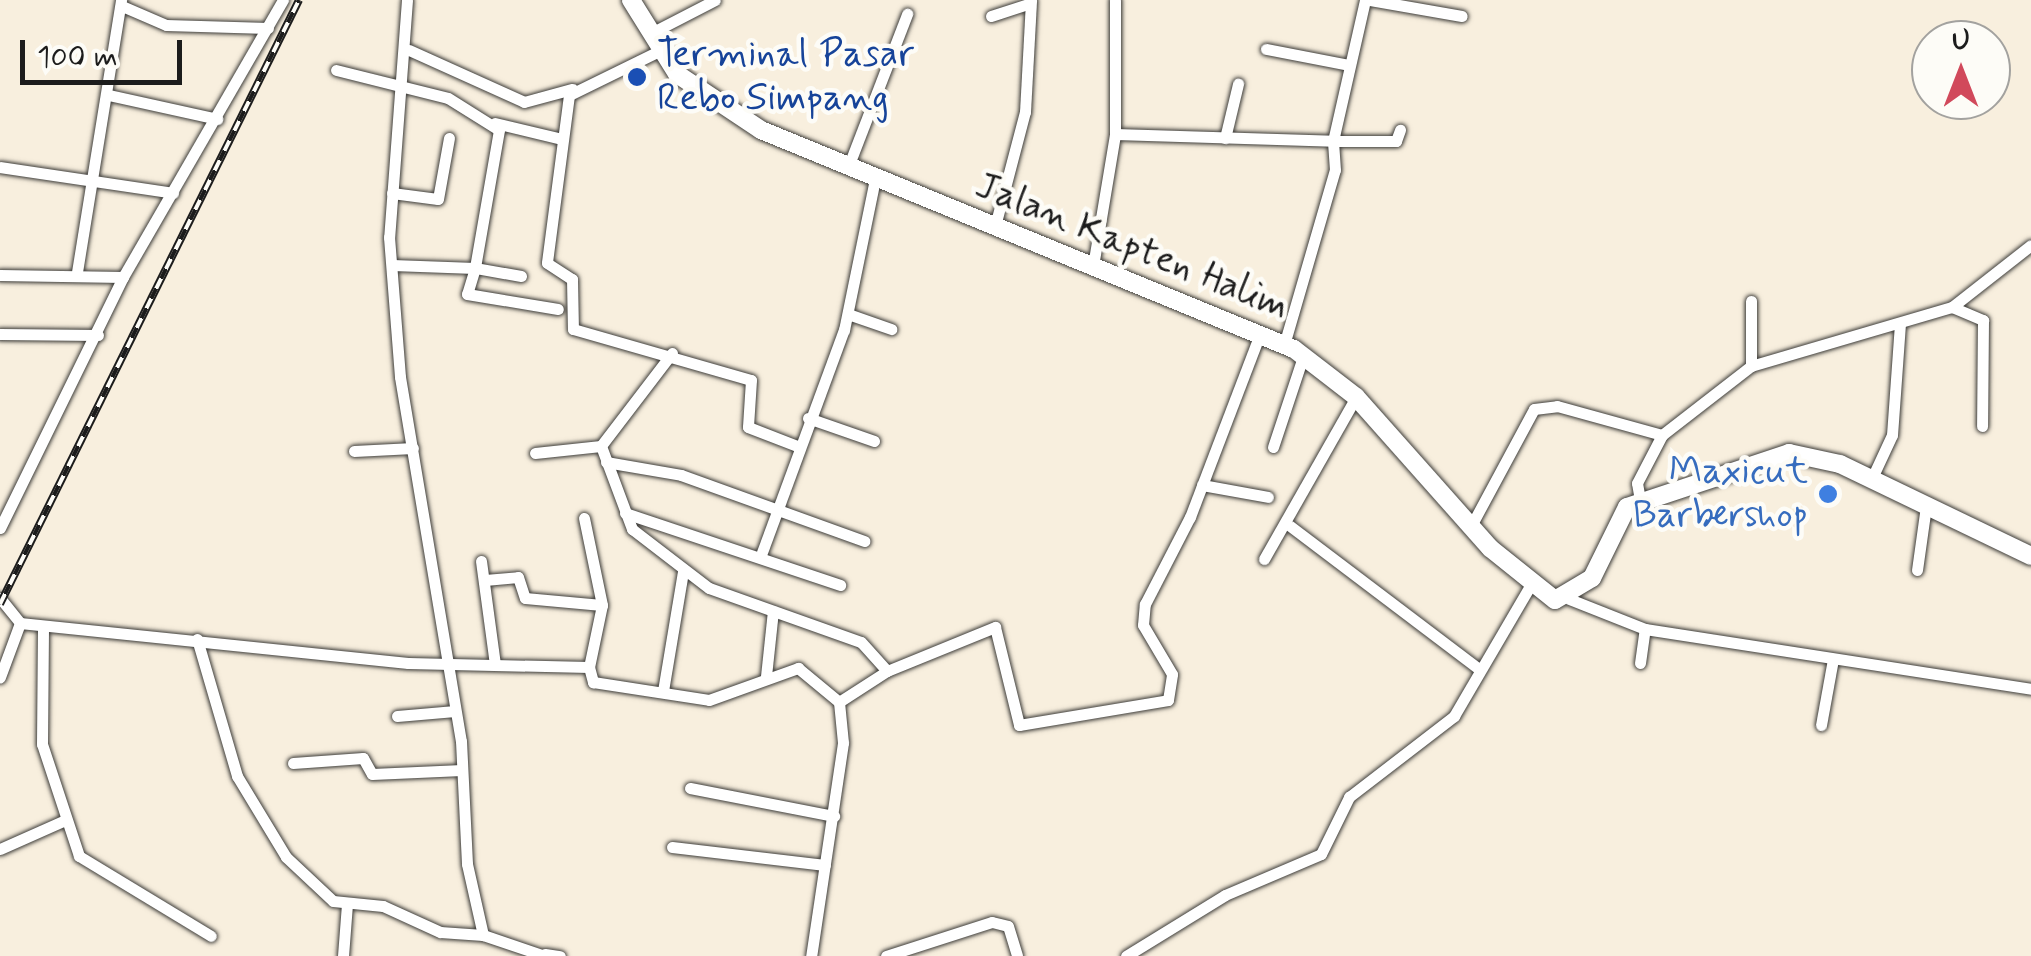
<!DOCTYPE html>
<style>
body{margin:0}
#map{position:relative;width:2031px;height:956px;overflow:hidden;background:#f8efde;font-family:Mynerve,sans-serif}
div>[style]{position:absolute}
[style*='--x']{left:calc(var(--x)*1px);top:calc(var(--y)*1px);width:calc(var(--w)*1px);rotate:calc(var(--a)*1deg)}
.roads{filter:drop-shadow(0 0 2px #3d3c39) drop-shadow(0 0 2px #3d3c39)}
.minor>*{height:11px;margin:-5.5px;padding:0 5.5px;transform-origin:5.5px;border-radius:5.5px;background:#fff}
.primary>*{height:18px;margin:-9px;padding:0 9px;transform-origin:9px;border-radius:9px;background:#fff}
.rail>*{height:8px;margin-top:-4px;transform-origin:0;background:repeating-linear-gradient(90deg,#fdfcf7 0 11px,#1c1c1c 0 22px);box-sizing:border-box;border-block:2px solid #1c1c1c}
.dots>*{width:28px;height:28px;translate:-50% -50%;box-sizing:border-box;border:5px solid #fdfcf7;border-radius:50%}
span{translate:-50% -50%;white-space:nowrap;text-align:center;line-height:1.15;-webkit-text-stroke:9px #fdfcf7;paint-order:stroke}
.transit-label{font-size:38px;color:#164399}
.left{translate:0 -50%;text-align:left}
.street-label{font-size:38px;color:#1c1c1c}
.shop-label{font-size:38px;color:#366cbe}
.right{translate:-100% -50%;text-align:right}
.north{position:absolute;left:1911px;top:20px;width:100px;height:100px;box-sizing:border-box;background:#fdfcf7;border:2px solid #a3a29f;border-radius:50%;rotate:0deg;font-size:28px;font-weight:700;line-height:40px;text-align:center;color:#1c1c1c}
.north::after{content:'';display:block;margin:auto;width:35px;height:45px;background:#d1495b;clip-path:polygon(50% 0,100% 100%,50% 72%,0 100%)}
.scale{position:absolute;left:20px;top:40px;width:162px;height:45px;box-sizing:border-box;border:5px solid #1c1c1c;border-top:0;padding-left:12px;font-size:30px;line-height:35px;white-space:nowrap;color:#1c1c1c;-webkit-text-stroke:8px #fdfcf7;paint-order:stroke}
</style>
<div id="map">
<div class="roads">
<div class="minor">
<div style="--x:407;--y:0;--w:238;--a:94.3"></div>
<div style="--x:389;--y:237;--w:140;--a:85.5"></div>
<div style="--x:400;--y:377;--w:369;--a:80.5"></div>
<div style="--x:461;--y:741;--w:123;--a:87.2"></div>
<div style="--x:467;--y:864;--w:73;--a:77.3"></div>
<div style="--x:483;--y:935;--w:65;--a:18.7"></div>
<div style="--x:1370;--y:0;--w:93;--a:9.9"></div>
<div style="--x:122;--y:6;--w:48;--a:23.4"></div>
<div style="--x:166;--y:25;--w:102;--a:1.7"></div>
<div style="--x:991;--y:16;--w:40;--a:-18"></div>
<div style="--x:649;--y:34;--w:74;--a:-27.3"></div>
<div style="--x:1266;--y:49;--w:85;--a:10.9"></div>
<div style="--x:409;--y:50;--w:126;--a:24.3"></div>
<div style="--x:524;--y:102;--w:50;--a:-15.2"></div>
<div style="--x:659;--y:51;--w:100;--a:153.9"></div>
<div style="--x:569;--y:95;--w:169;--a:97.5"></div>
<div style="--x:547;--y:263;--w:30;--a:33"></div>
<div style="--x:572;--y:279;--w:50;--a:88.9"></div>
<div style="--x:573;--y:329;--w:185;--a:16"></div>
<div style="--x:751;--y:380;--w:47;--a:93.7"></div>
<div style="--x:748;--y:427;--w:53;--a:21.2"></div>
<div style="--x:336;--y:70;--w:115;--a:14"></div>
<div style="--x:448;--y:98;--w:60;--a:32.1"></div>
<div style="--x:499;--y:130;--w:140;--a:99.9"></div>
<div style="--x:475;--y:268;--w:83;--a:-177.9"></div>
<div style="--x:109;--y:95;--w:111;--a:12.5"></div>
<div style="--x:495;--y:123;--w:65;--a:13.4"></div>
<div style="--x:1115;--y:134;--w:218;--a:1.8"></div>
<div style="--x:1225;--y:138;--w:56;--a:-76.5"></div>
<div style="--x:1339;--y:141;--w:57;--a:0"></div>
<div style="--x:1396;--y:141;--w:12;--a:-70"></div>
<div style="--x:850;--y:162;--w:159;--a:-68.9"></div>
<div style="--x:0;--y:167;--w:175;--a:8.5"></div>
<div style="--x:392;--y:193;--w:46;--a:7.4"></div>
<div style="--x:438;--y:199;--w:62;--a:-79.8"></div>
<div style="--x:995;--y:226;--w:118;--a:-75.3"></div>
<div style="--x:1025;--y:112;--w:112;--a:-86.9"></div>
<div style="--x:1094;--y:260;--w:128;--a:-80.5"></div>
<div style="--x:1115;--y:134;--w:134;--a:-90"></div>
<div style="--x:77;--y:272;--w:276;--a:-80.8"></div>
<div style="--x:0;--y:275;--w:123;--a:0.9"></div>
<div style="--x:521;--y:276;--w:47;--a:-170.1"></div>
<div style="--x:475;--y:268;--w:27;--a:107"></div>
<div style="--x:467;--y:294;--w:92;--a:9.4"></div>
<div style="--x:1952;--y:307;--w:34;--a:23"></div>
<div style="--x:1983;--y:320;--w:106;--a:90.5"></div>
<div style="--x:848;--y:314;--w:46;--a:19.2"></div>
<div style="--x:0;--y:334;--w:98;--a:0.6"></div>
<div style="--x:1284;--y:345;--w:182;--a:-73.8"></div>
<div style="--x:1335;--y:170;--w:29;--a:-94"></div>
<div style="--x:1333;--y:141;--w:145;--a:-77.2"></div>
<div style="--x:672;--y:353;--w:117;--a:127.4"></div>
<div style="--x:601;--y:446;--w:89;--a:69.5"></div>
<div style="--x:632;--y:529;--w:97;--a:37.5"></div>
<div style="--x:709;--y:588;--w:161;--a:19.6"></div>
<div style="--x:861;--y:642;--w:39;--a:48"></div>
<div style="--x:887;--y:671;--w:57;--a:147.1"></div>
<div style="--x:839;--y:702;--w:41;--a:84.4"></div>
<div style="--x:843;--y:743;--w:215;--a:98.5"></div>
<div style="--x:1751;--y:366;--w:65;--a:-90"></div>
<div style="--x:808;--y:418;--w:70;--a:19.2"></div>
<div style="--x:1273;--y:447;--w:95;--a:-71.6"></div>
<div style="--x:354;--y:451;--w:59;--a:-2.9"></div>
<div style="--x:535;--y:453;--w:66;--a:-6.1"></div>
<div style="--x:606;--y:462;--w:76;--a:9.8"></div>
<div style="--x:681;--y:475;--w:195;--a:19.8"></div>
<div style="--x:1872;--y:478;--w:47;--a:-65.1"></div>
<div style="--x:1892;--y:435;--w:111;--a:-85.9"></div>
<div style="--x:1202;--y:485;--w:67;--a:10.3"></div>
<div style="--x:1640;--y:500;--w:17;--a:-100"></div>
<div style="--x:1637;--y:483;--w:54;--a:-62.5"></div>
<div style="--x:625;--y:513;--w:227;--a:18.5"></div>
<div style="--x:584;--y:518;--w:89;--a:78.3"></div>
<div style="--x:1290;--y:526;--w:237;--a:37.1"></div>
<div style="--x:1471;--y:526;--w:133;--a:-61.7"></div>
<div style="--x:1534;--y:409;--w:23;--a:-7"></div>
<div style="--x:1557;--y:406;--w:109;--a:15.4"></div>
<div style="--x:1662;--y:435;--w:113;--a:-37.8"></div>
<div style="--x:1751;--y:366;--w:209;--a:-16.4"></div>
<div style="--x:1952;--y:307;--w:100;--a:-38.1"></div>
<div style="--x:0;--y:528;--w:280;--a:-63.9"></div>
<div style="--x:123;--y:277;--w:320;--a:-60"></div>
<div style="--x:761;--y:555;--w:240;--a:-69.8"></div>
<div style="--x:844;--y:330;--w:159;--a:-78.4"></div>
<div style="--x:1264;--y:559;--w:186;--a:-60.4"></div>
<div style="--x:481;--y:561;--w:104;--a:82.3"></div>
<div style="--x:1917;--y:570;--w:65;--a:-82"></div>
<div style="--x:485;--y:580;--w:33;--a:-5"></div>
<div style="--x:518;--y:577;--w:22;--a:72"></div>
<div style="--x:525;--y:598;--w:77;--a:5.2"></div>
<div style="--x:602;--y:605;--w:63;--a:101.8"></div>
<div style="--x:0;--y:598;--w:32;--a:51"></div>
<div style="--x:20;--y:623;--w:58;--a:110.3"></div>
<div style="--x:1569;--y:599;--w:82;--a:21.5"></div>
<div style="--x:1645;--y:629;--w:391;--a:8.8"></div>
<div style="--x:20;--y:623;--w:390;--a:5.9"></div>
<div style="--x:408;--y:663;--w:181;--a:1.3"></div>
<div style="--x:589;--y:667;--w:16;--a:75"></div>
<div style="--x:593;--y:682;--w:117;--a:8.8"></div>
<div style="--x:709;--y:700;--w:95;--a:-19.8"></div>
<div style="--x:798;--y:668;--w:53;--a:39.7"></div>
<div style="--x:43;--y:629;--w:115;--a:90.5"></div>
<div style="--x:42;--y:744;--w:118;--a:71.7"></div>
<div style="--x:79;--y:856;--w:154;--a:31.2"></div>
<div style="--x:197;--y:639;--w:143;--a:73.7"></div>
<div style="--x:237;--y:776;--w:95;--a:58.8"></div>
<div style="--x:286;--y:857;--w:64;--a:43.1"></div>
<div style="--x:333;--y:901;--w:50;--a:5.7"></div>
<div style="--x:383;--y:906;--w:63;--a:24.5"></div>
<div style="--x:440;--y:932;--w:43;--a:4"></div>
<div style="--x:1640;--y:663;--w:34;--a:-82"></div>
<div style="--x:887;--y:671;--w:117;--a:-22.2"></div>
<div style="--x:995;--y:627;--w:101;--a:76.2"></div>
<div style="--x:1019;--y:725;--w:151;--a:-9.5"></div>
<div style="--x:1168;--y:700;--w:26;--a:-81"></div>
<div style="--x:1172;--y:674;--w:57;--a:-120.6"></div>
<div style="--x:1143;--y:625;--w:21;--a:-85"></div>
<div style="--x:1145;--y:604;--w:98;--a:-62.7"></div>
<div style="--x:1190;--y:517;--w:194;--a:-69.1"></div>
<div style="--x:766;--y:676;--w:65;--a:-83.9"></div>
<div style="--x:663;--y:691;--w:121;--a:-80.5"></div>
<div style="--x:397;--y:716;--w:58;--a:-4.9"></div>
<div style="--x:1821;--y:725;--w:67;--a:-79.7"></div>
<div style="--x:293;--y:763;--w:70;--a:-4.1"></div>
<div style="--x:363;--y:758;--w:18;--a:61"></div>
<div style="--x:372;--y:774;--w:90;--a:-2.5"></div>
<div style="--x:690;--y:788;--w:147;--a:11"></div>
<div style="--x:672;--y:847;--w:154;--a:6.7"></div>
<div style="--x:0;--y:849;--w:69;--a:-24"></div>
<div style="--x:545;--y:954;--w:15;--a:8"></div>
<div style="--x:343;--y:956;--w:52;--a:-85.6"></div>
<div style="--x:886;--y:956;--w:111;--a:-17.8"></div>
<div style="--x:992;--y:922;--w:16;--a:14"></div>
<div style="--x:1008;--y:926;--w:31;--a:73"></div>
<div style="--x:1126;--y:956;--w:116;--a:-31.6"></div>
<div style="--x:1225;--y:895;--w:104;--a:-23.1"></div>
<div style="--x:1321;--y:854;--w:64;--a:-63.8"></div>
<div style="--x:1349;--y:797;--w:133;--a:-37.6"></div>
<div style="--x:1454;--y:716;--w:151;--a:-59.7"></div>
</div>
<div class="primary">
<div style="--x:631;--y:0;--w:87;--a:58.1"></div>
<div style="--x:677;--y:74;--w:101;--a:33.7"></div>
<div style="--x:761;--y:130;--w:576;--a:22.34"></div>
<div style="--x:1294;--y:349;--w:78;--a:37.7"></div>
<div style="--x:1356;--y:397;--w:202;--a:48.4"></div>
<div style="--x:1490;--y:548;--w:83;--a:38.7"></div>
<div style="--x:1555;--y:600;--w:43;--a:-30.7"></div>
<div style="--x:1592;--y:578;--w:79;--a:-63.8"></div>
<div style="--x:1627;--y:507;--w:171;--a:-18.4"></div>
<div style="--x:1789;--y:453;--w:52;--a:12.2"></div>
<div style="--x:1840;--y:464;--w:212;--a:25.7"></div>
</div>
</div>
<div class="rail">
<div style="--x:0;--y:604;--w:674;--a:-63.66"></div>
</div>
<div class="dots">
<div style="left:637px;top:77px;background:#1a4fb4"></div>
<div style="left:1828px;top:494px;background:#3f7fe0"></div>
</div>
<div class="transit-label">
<span class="left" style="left:657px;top:77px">Terminal Pasar<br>Rebo Simpang</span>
</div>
<div class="street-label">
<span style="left:1132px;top:247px;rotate:22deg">Jalan Kapten Halim</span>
</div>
<div class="shop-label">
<span class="right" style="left:1808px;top:494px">Maxicut<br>Barbershop</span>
</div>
<div class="north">U</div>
<div class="scale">100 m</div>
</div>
